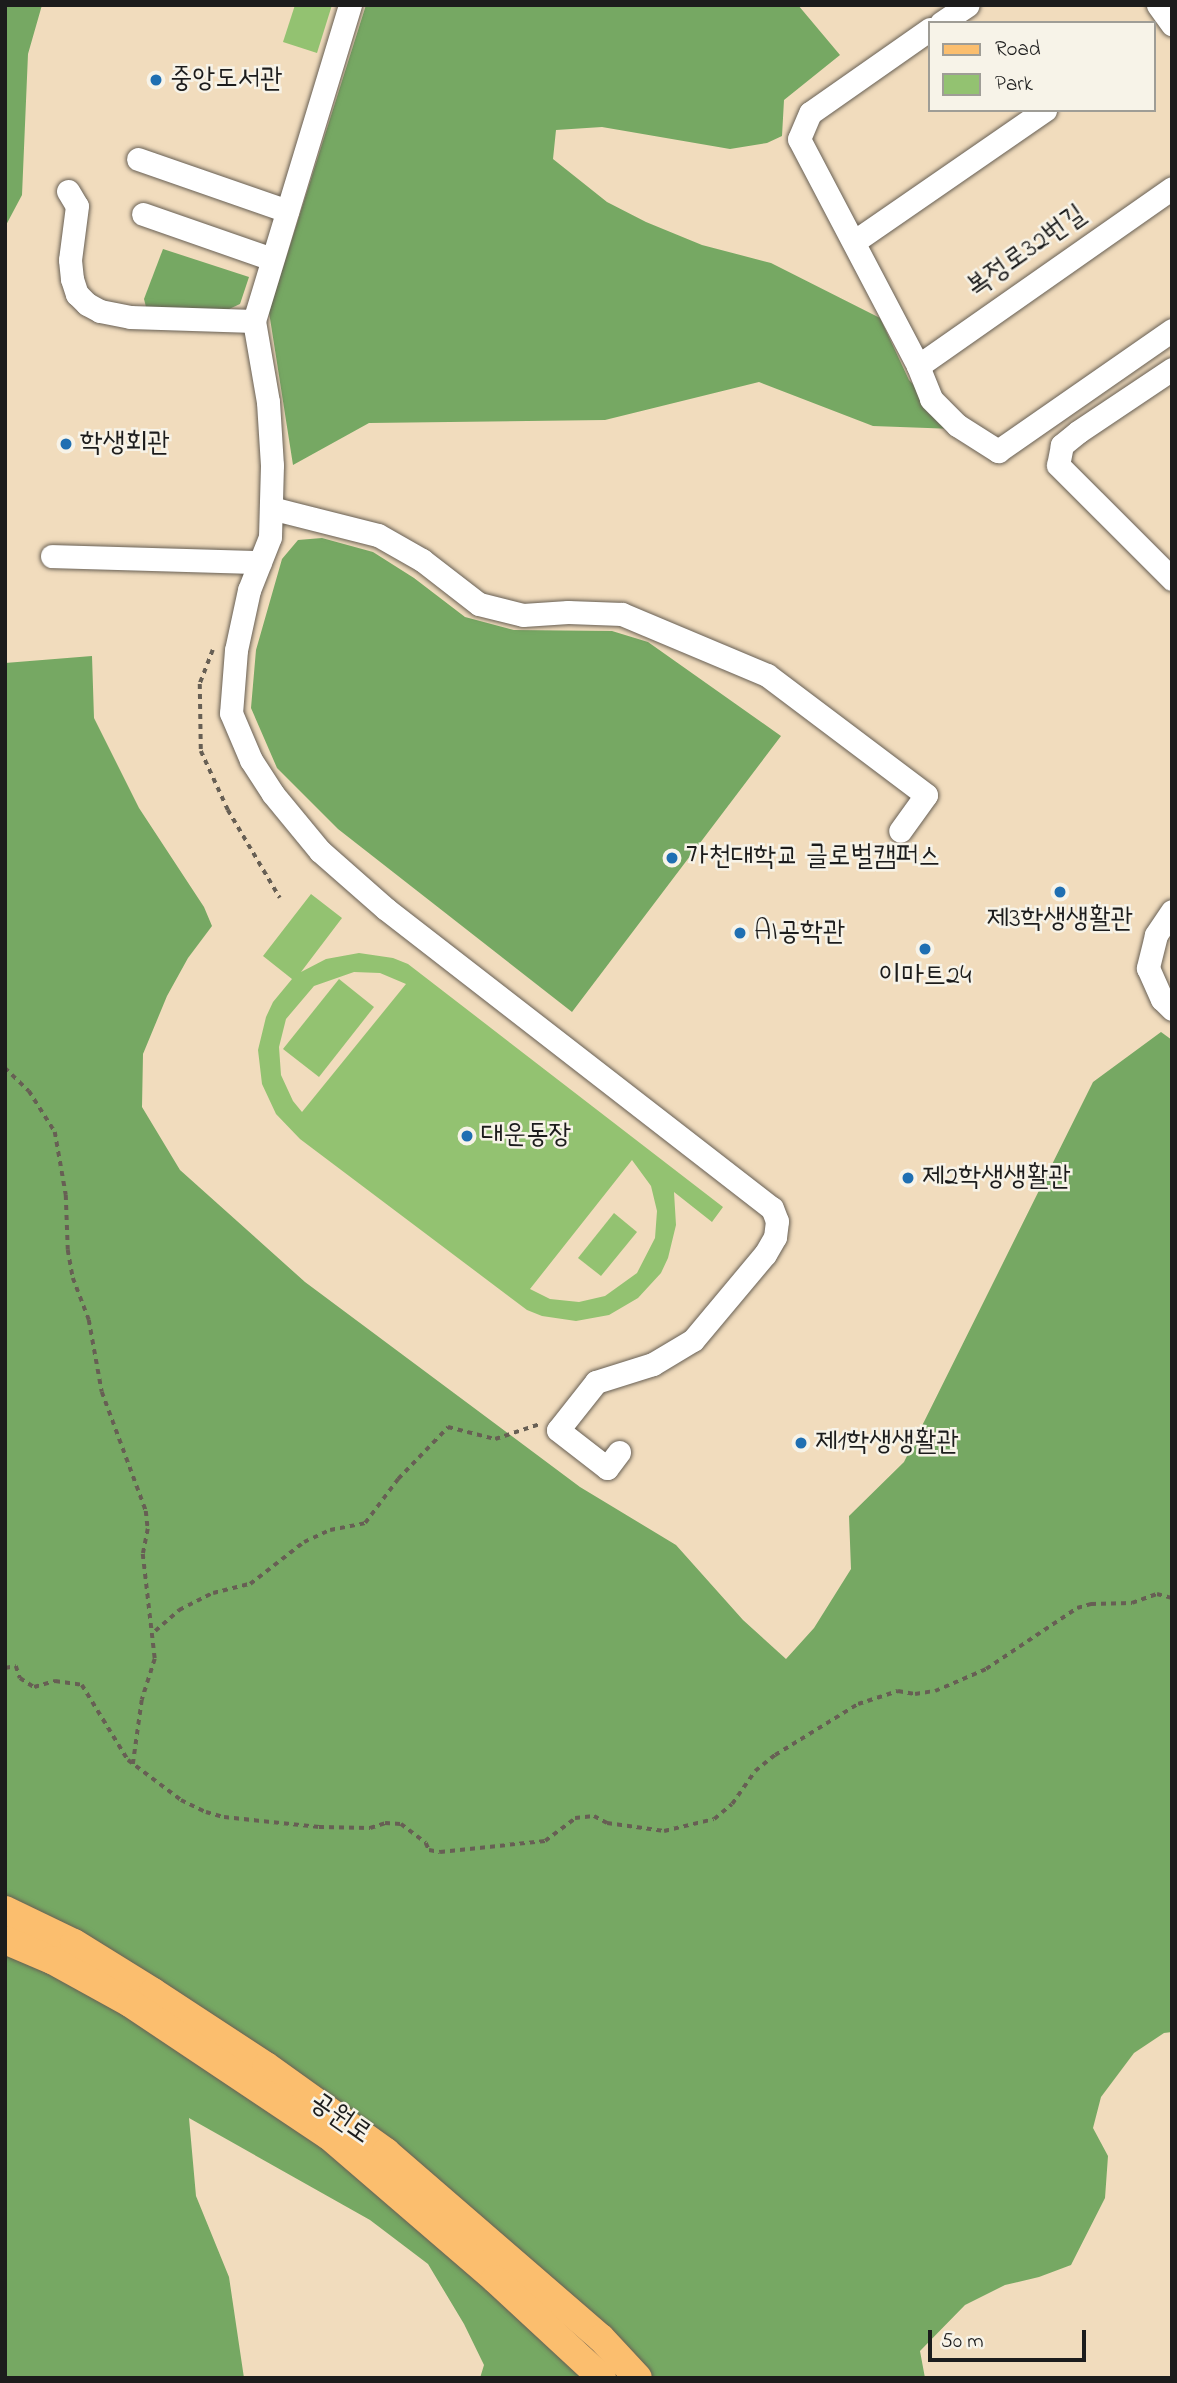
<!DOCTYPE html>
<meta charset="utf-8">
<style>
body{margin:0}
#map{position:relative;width:1177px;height:2383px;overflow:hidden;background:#f1dcbd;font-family:"Indie Flower","Poor Story",sans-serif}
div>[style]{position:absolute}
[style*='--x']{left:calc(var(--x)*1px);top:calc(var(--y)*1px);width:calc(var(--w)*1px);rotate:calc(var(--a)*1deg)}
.green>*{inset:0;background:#93c271}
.forest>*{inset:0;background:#76a863}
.path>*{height:3.5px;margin-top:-1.75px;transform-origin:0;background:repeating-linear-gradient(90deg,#675f54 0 5px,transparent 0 10px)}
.roads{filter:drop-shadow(0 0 2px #675f54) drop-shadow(0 0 2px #675f54)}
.minor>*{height:23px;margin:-11.5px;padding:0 11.5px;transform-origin:11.5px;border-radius:11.5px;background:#fff}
.major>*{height:28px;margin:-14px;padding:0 14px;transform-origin:14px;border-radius:14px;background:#fbbe6e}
.dots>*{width:19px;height:19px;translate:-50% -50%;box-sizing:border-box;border:4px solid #f7f3e8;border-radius:50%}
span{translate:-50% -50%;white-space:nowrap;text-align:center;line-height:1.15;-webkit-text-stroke:5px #f7f3e8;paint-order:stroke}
.poi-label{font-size:28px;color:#1c1c1c}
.left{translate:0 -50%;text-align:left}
.street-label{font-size:28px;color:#1c1c1c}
.frame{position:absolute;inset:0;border:7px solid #1c1c1c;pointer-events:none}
.legend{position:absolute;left:928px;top:21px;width:228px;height:91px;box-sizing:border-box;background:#f7f3e8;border:2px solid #9f9d96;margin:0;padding:9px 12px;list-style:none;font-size:21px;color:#1c1c1c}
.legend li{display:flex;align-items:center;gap:14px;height:35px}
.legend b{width:35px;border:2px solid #9f9d96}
.scale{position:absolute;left:928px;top:2330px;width:158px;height:32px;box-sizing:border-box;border:4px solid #1c1c1c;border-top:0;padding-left:9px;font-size:21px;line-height:24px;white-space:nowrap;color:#1c1c1c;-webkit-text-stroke:5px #f7f3e8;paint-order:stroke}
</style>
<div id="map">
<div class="green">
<div style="clip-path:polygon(295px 5px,332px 5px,317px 53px,283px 42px)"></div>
<div style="clip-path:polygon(evenodd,311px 894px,342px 918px,301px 972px,326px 959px,359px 953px,393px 958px,408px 964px,723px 1207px,712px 1222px,674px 1192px,676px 1225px,668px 1258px,661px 1273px,638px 1298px,609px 1315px,576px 1321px,542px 1316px,527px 1310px,300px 1139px,276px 1114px,262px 1084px,258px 1050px,266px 1017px,273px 1002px,292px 979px,263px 956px,311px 894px,354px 972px,380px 973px,406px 984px,302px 1112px,293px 1101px,281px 1075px,279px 1047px,286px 1019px,314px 986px,354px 972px,311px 894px,632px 1160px,651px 1186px,657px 1211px,655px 1238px,637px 1273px,605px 1296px,579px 1302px,550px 1299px,530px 1289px,632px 1160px)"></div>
<div style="clip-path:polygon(339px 979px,374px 1007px,319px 1077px,283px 1049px)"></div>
<div style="clip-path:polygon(614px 1213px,637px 1232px,601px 1276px,578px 1258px)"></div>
</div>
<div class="forest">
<div style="clip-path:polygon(5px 5px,42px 5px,28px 54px,22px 195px,5px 227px)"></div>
<div style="clip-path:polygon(366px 5px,798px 5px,840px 55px,784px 100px,782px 136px,767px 143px,730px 149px,602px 127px,556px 130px,553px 159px,607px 202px,646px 222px,702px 245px,771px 263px,880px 318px,909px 380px,955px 429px,873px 426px,759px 382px,605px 420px,369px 423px,293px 465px,269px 312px)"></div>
<div style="clip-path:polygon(163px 249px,249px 277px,240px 304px,227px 310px,146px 307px,144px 299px)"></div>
<div style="clip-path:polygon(322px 538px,373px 552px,414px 578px,465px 617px,514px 630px,612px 631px,648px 642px,781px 736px,572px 1012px,338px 829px,277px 768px,251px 708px,256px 650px,282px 559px,298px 540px)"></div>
<div style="clip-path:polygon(92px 656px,94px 718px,139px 808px,204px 907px,212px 926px,188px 958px,167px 996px,143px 1054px,142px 1107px,180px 1170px,305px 1282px,580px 1487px,676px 1545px,743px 1620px,786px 1659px,814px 1628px,851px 1569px,849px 1516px,904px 1462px,1093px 1082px,1161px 1032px,1172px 1040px,1172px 2032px,1164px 2033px,1134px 2053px,1101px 2097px,1093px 2128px,1108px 2156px,1105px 2198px,1071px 2265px,1039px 2277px,1005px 2285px,965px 2305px,920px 2351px,925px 2378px,480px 2378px,484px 2365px,464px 2324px,428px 2264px,370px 2220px,189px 2118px,196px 2196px,229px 2277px,244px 2378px,5px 2378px,5px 663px)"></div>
</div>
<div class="path">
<div style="--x:213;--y:650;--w:36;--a:111"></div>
<div style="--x:200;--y:684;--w:67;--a:89.1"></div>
<div style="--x:201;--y:751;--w:65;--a:65.4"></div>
<div style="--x:228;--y:810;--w:102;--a:59.4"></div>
<div style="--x:5;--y:1068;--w:33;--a:44"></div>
<div style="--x:29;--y:1091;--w:49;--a:57.6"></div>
<div style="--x:55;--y:1132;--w:64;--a:80.1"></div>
<div style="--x:66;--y:1195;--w:55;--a:87.9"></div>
<div style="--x:68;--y:1250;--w:28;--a:80"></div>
<div style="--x:73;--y:1278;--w:45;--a:69.1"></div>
<div style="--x:89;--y:1320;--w:73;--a:79.8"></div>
<div style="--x:102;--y:1392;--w:127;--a:69.7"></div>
<div style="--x:146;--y:1511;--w:18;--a:84"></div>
<div style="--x:148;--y:1529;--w:25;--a:101"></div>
<div style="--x:143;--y:1554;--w:106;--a:83.5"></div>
<div style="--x:155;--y:1659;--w:43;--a:107.6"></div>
<div style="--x:142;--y:1700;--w:66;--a:97.9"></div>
<div style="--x:155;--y:1631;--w:32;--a:-41"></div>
<div style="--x:179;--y:1610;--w:38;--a:-27"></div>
<div style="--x:213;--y:1593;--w:38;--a:-14"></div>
<div style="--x:250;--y:1584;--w:68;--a:-37.9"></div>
<div style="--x:304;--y:1542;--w:29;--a:-25"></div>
<div style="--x:330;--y:1530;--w:36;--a:-11"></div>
<div style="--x:365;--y:1523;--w:55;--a:-53.1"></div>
<div style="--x:398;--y:1479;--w:72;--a:-46.1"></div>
<div style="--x:448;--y:1427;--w:49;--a:14.3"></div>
<div style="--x:495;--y:1439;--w:47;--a:-18.4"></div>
<div style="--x:5;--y:1668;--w:11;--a:-10"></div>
<div style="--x:16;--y:1666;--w:13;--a:72"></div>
<div style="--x:20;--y:1678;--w:17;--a:33"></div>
<div style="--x:34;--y:1687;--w:22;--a:-16"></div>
<div style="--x:55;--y:1681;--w:27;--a:8"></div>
<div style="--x:82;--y:1685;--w:88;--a:58.5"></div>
<div style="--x:128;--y:1760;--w:66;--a:37"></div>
<div style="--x:181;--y:1800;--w:28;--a:26"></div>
<div style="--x:206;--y:1812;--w:19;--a:16"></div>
<div style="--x:224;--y:1817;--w:96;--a:6"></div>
<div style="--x:319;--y:1827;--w:51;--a:1.1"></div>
<div style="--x:370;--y:1828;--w:16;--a:-18"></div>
<div style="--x:385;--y:1823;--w:16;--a:4"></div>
<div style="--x:401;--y:1824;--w:31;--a:37"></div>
<div style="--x:426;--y:1843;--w:8;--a:67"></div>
<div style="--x:429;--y:1850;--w:11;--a:10"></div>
<div style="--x:440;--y:1852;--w:106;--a:-6"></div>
<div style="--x:545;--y:1841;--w:38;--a:-37"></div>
<div style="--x:575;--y:1818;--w:19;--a:-6"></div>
<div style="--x:594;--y:1816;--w:15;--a:28"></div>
<div style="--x:607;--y:1823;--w:58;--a:8"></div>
<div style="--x:664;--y:1831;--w:51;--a:-13.5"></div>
<div style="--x:714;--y:1819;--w:23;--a:-40"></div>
<div style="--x:732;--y:1804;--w:40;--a:-55.1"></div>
<div style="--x:755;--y:1771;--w:26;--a:-39"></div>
<div style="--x:775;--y:1755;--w:97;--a:-31.6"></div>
<div style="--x:858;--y:1704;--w:42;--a:-18"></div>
<div style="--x:898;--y:1691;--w:17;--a:10"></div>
<div style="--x:915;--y:1694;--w:20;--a:-9"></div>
<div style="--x:935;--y:1691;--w:56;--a:-23.3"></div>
<div style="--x:986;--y:1669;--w:110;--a:-33.8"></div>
<div style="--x:1077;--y:1608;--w:15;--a:-16"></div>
<div style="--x:1091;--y:1604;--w:41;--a:-1.4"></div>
<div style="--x:1132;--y:1603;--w:27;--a:-20"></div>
<div style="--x:1157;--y:1594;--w:16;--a:15"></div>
</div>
<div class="roads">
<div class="minor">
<div style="--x:350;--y:5;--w:330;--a:106.9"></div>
<div style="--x:254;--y:321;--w:82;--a:80.2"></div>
<div style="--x:268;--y:402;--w:63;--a:86.4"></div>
<div style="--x:272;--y:465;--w:72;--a:91.6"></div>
<div style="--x:270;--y:537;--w:57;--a:111.6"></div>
<div style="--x:249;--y:590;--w:61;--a:102.2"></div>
<div style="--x:236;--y:650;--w:63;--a:94.5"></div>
<div style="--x:231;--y:713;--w:51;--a:66.9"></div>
<div style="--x:251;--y:760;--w:40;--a:57.1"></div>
<div style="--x:273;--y:794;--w:74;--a:50.5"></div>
<div style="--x:320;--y:851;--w:88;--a:41.3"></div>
<div style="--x:386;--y:909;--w:488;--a:37.8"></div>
<div style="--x:772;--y:1208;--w:14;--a:69"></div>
<div style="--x:777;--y:1221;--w:16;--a:97"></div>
<div style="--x:775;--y:1237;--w:20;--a:120"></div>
<div style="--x:765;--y:1254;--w:112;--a:129.9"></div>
<div style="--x:693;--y:1340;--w:47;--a:149"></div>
<div style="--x:653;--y:1364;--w:60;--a:162.5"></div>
<div style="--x:596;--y:1382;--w:61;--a:128.4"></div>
<div style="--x:558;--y:1430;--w:62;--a:37.8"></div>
<div style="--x:607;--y:1468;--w:20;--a:-53"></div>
<div style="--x:1158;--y:5;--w:24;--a:54"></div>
<div style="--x:941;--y:23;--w:32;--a:-34"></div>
<div style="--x:930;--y:29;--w:146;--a:145"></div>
<div style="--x:810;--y:113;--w:28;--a:113"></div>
<div style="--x:799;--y:139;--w:256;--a:62.3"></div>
<div style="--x:918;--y:366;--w:35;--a:68"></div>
<div style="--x:931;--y:399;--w:37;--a:45"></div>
<div style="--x:957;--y:425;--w:49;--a:32.4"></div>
<div style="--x:998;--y:451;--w:212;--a:-34.8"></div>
<div style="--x:138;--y:159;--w:158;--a:19.2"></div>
<div style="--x:68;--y:191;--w:17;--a:59"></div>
<div style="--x:77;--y:206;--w:54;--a:97.4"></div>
<div style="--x:70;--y:260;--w:19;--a:84"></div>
<div style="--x:72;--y:279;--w:16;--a:72"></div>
<div style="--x:77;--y:294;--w:14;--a:45"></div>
<div style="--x:87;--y:304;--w:15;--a:28"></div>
<div style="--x:100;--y:311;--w:31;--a:11"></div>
<div style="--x:130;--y:317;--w:124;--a:1.8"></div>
<div style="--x:143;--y:214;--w:137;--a:19.2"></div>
<div style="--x:855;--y:241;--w:231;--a:-34.6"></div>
<div style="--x:918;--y:366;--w:310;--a:-35"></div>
<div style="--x:1172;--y:369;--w:113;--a:146.2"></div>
<div style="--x:1078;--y:432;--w:21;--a:141"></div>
<div style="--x:1062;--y:445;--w:20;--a:101"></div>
<div style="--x:1058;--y:465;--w:161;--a:45"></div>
<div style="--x:271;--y:508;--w:110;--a:14.2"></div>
<div style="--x:378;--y:535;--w:51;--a:29.6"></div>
<div style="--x:422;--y:560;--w:72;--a:37.7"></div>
<div style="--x:479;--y:604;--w:45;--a:14"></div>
<div style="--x:523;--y:615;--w:45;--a:-3.8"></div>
<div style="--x:568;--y:612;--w:54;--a:2.1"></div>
<div style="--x:622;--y:614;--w:157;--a:22.8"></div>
<div style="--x:767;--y:675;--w:199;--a:37"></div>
<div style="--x:926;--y:795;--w:44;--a:125.8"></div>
<div style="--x:52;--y:556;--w:208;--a:1.7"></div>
<div style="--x:1172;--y:911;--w:29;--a:124"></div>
<div style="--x:1156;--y:935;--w:34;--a:104"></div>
<div style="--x:1148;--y:968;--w:34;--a:66"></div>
<div style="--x:1162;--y:999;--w:14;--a:45"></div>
</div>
<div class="major">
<div style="--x:5;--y:1910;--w:76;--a:25.6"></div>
<div style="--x:74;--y:1943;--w:93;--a:31.8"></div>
<div style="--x:153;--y:1992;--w:135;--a:33.2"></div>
<div style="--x:266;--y:2066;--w:148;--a:35.6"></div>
<div style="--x:386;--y:2152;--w:284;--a:40.9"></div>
<div style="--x:601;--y:2338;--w:54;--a:47.2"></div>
<div style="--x:5;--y:1940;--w:51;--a:23.1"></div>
<div style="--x:52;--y:1960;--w:89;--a:28.9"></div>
<div style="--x:130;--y:2003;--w:239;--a:33.8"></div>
<div style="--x:329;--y:2136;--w:219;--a:40.7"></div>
<div style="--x:495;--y:2279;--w:146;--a:42.8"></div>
</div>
</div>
<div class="dots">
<div style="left:156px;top:80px;background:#1f6fb2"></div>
<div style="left:66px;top:444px;background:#1f6fb2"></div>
<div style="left:672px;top:858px;background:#1f6fb2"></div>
<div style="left:1060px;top:892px;background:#1f6fb2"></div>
<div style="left:740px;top:933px;background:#1f6fb2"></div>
<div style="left:925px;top:949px;background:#1f6fb2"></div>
<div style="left:467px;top:1136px;background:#1f6fb2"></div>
<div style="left:908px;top:1178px;background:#1f6fb2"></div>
<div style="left:801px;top:1443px;background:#1f6fb2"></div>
</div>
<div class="poi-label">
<span class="left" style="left:170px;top:80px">중앙도서관</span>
<span class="left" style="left:80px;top:444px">학생회관</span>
<span class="left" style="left:686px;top:858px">가천대학교 글로벌캠퍼스</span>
<span style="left:1060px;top:920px">제3학생생활관</span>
<span class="left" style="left:754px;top:933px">AI공학관</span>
<span style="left:925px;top:977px">이마트24</span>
<span class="left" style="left:481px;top:1136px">대운동장</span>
<span class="left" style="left:922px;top:1178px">제2학생생활관</span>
<span class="left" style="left:815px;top:1443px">제1학생생활관</span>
</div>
<div class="street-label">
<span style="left:1027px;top:252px;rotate:-35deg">복정로32번길</span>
<span style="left:340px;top:2119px;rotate:35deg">공원로</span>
</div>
<div class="frame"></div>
<ul class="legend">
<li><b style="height:9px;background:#fbbe6e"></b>Road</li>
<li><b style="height:19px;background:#93c271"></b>Park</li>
</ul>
<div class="scale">50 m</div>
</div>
